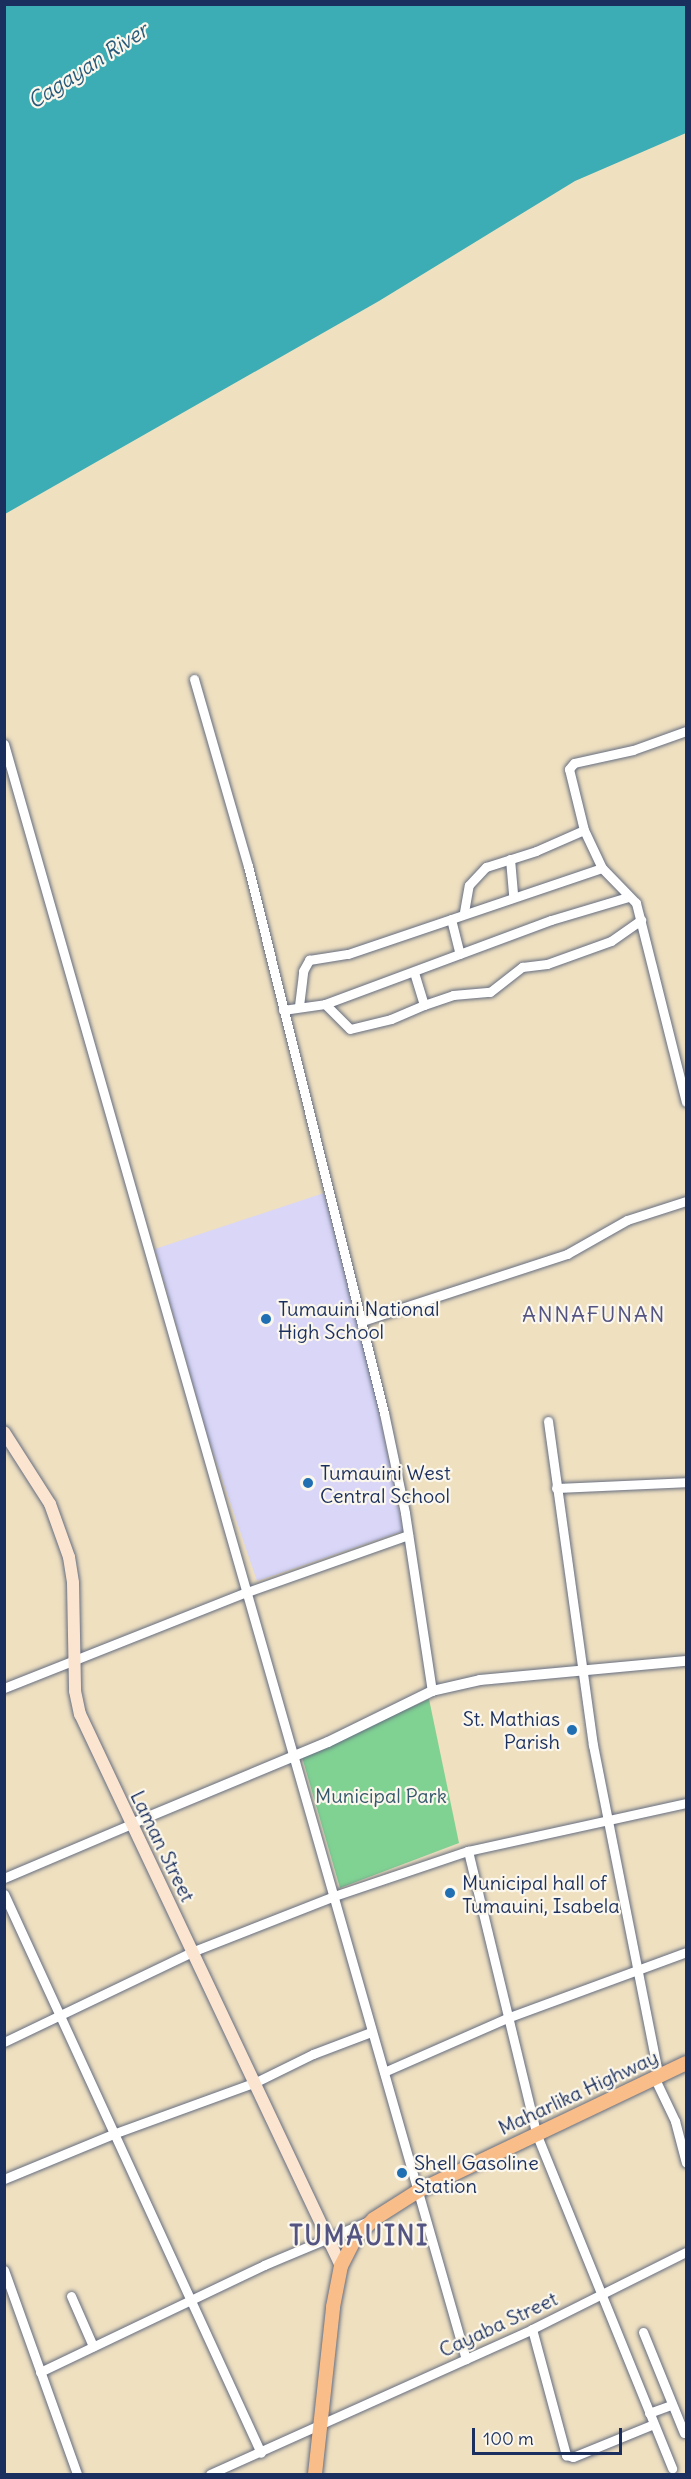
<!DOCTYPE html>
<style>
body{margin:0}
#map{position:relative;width:691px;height:2479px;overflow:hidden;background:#efe0c0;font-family:Delius,sans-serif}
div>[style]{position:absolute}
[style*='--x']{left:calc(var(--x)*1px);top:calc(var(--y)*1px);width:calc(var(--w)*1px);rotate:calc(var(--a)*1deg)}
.built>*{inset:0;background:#d9d6f7}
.green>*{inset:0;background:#80d293}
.water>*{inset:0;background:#3cadb4}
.roads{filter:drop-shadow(0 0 2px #656d80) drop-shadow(0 0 2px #656d80)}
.minor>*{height:9px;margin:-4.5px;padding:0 4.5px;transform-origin:4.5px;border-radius:4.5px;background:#fff}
.tertiary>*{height:10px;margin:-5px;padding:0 5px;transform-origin:5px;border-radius:5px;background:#fff}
.secondary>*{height:12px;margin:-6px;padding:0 6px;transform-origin:6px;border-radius:6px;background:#fce5d0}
.primary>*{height:14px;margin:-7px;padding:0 7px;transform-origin:7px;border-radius:7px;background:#f8bd89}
.dots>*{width:16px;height:16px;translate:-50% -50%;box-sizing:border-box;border:3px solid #fbf7ec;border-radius:50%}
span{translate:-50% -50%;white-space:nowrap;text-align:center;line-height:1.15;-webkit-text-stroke:4.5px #fbf7ec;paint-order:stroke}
.poi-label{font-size:20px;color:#1b2f5e}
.left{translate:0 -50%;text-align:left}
.right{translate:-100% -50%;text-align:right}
.park-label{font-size:20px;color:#34586b}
.street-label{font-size:20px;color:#1b2f5e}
.water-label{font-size:21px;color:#275b7c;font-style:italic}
.quarter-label{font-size:22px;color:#545482;letter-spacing:1.5px}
.district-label{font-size:26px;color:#545482;font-weight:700;letter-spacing:1.5px}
.frame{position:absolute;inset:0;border:6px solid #1b2f5e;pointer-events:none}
.scale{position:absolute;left:472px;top:2428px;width:150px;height:27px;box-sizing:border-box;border:3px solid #1b2f5e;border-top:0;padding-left:8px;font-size:18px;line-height:21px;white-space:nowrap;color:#1b2f5e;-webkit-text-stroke:4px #fbf7ec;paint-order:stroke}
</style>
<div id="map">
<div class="built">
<div style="clip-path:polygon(324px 1193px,374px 1388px,403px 1531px,257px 1581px,207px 1434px,155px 1249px)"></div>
</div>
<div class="green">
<div style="clip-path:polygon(429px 1699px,459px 1843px,340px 1888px,302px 1757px)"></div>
</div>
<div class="water">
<div style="clip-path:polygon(5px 4px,686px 5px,686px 133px,575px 181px,379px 301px,5px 514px)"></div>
</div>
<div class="roads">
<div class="minor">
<div style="--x:194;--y:679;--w:195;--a:73.9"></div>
<div style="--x:248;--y:866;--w:564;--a:76.04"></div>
<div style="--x:384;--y:1413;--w:102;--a:78.1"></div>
<div style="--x:405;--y:1513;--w:180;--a:81.4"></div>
<div style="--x:686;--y:731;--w:56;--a:160.3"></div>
<div style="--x:633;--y:750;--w:60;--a:167.6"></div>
<div style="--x:574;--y:763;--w:8;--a:130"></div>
<div style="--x:569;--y:769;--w:63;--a:76.2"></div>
<div style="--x:584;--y:830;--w:42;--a:64.7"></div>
<div style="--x:602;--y:868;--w:49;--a:45.8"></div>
<div style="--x:636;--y:903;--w:205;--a:75.9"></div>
<div style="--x:4;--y:744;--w:1680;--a:74.04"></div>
<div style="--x:510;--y:859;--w:38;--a:85"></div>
<div style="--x:464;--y:912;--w:27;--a:-80"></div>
<div style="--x:469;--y:885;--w:25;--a:-47"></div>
<div style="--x:486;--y:867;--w:52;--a:-17.7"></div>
<div style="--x:536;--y:851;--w:52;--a:-23.6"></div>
<div style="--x:451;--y:919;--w:36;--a:76"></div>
<div style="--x:325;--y:1004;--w:35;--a:45"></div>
<div style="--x:350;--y:1029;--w:42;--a:-13.7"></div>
<div style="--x:391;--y:1019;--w:36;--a:-23"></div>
<div style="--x:424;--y:1005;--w:34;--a:-107"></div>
<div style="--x:424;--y:1005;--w:31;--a:-19"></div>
<div style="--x:453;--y:995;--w:37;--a:-5"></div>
<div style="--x:490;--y:992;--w:41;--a:-38"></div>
<div style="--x:522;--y:967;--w:25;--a:-7"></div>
<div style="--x:547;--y:964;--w:68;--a:-19.8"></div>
<div style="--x:611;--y:941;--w:37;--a:-35"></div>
<div style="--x:299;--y:1006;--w:35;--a:-83"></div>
<div style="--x:303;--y:971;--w:13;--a:-61"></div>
<div style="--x:309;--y:960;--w:39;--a:-9"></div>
<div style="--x:348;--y:954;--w:268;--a:-18.7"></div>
<div style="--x:283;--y:1010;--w:42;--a:-8.1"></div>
<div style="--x:325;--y:1004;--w:241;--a:-20.4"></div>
<div style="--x:551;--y:920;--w:80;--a:-16.6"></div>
<div style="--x:362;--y:1321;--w:216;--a:-18.1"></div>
<div style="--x:567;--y:1254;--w:69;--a:-29.5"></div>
<div style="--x:627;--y:1220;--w:62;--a:-17.9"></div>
<div style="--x:548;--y:1421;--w:327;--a:82.1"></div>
<div style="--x:593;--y:1745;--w:338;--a:78.8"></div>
<div style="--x:556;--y:1488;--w:130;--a:-2.6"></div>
<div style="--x:4;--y:1688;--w:261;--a:-21.6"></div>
<div style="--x:247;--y:1592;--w:171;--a:-19.5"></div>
<div style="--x:468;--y:1851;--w:290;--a:76.4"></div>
<div style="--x:536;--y:2133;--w:362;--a:67.9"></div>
<div style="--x:4;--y:1878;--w:138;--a:-23"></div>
<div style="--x:4;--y:1894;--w:615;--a:65.31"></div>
<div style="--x:4;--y:2042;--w:211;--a:-25.6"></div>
<div style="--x:194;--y:1951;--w:150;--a:-21.4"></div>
<div style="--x:334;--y:1896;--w:141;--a:-18.6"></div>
<div style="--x:468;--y:1851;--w:223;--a:-12.4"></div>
<div style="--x:384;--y:2072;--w:134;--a:-23.7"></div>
<div style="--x:507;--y:2018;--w:191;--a:-20.2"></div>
<div style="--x:655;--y:2079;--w:47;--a:64.5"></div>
<div style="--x:675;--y:2121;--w:43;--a:75.3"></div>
<div style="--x:4;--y:2179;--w:118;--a:-22.4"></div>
<div style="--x:113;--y:2134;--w:152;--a:-20"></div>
<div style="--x:256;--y:2082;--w:64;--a:-26.2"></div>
<div style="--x:313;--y:2054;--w:62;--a:-20.8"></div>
<div style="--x:4;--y:2270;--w:217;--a:70.3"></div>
<div style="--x:71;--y:2296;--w:55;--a:66.3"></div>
<div style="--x:532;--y:2329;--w:131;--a:74.9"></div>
<div style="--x:566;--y:2455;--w:7;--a:16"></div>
<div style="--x:573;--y:2457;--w:87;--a:-22.2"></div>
<div style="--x:643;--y:2332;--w:109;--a:67.9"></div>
<div style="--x:40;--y:2372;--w:248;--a:-25.5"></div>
<div style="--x:264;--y:2265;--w:114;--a:-22.7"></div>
<div style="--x:649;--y:2413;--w:23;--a:-20"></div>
<div style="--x:210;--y:2474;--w:353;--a:-24.2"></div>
<div style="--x:532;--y:2329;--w:172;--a:-26.6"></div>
</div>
<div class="tertiary">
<div style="--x:131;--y:1824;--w:213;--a:-22.6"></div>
<div style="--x:328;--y:1742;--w:116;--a:-26.1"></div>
<div style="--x:432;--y:1691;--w:49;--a:-12.9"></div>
<div style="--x:480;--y:1680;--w:207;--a:-5.3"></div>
</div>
<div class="secondary">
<div style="--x:4;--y:1432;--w:85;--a:57.4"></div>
<div style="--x:50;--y:1504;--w:56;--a:70.3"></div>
<div style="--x:69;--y:1557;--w:26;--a:81"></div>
<div style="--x:73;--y:1583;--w:108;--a:88.9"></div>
<div style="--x:75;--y:1691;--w:24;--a:78"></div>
<div style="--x:80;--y:1714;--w:611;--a:64.69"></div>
</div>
<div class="primary">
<div style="--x:315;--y:2474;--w:168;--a:-83.8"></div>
<div style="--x:333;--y:2307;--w:42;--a:-79"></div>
<div style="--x:341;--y:2266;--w:33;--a:-63"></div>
<div style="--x:356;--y:2237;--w:25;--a:-45"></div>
<div style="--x:374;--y:2219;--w:52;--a:-32.5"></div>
<div style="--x:418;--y:2191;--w:297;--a:-25.5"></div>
</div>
</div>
<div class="dots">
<div style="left:266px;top:1319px;background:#1f6fb2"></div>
<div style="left:308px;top:1483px;background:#1f6fb2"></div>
<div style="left:572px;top:1730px;background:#1f6fb2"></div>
<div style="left:450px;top:1893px;background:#1f6fb2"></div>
<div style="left:402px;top:2173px;background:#1f6fb2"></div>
</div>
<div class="poi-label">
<span class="left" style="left:278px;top:1320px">Tumauini National<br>High School</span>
<span class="left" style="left:320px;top:1484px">Tumauini West<br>Central School</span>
<span class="right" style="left:560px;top:1730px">St. Mathias<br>Parish</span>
<span class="left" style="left:462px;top:1894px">Municipal hall of<br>Tumauini, Isabela</span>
<span class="left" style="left:414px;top:2174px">Shell Gasoline<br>Station</span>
</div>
<div class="park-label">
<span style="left:381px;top:1795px">Municipal Park</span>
</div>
<div class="street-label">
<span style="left:163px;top:1846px;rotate:64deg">Laman Street</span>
<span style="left:578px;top:2092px;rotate:-25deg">Maharlika Highway</span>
<span style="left:498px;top:2324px;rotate:-25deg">Cayaba Street</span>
</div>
<div class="water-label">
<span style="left:88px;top:66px;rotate:-33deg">Cagayan River</span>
</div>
<div class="quarter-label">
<span style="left:594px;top:1315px">ANNAFUNAN</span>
</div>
<div class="district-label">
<span style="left:359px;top:2236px">TUMAUINI</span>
</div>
<div class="frame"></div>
<div class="scale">100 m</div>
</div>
